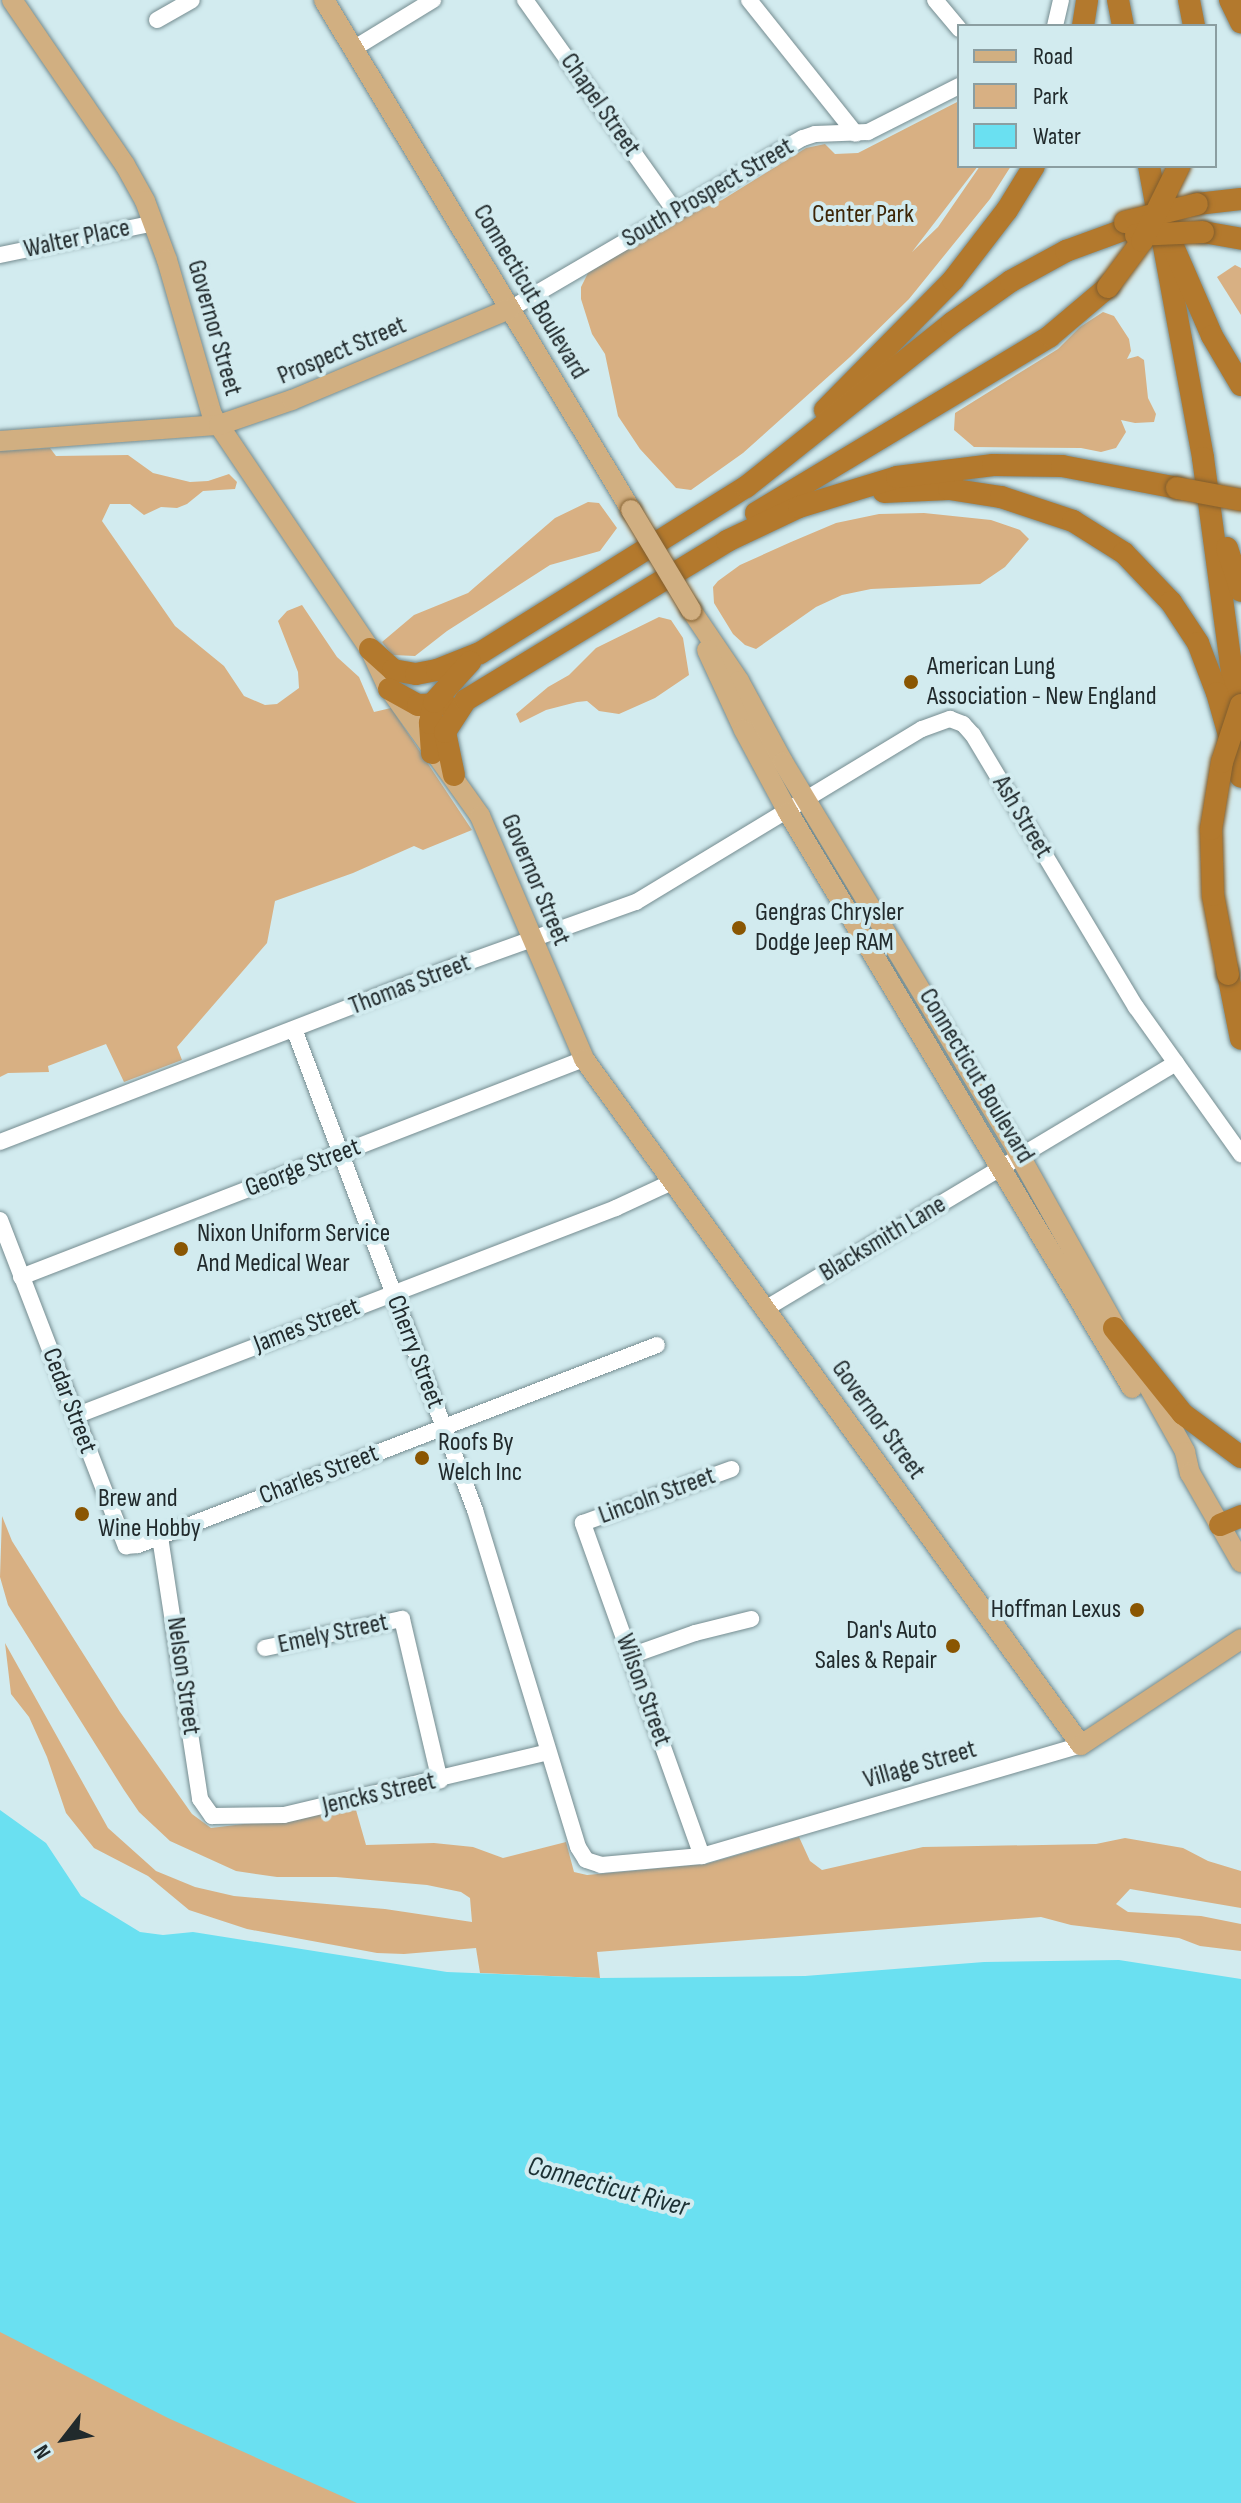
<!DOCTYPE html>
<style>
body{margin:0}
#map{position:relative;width:1241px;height:2503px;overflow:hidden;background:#d2ebef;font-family:"Sofia Sans Condensed",sans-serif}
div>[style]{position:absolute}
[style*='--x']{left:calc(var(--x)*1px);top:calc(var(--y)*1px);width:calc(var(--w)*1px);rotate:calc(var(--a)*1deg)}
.green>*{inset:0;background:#d8b083}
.water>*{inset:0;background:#6ae0f1}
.roads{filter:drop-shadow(0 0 2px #758c90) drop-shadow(0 0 2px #758c90)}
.minor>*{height:16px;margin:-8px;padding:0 8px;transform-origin:8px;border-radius:8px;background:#fff}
.major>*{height:20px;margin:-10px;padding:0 10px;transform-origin:10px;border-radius:10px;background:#d1af81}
.highway>*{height:22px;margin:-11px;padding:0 11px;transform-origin:11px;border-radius:11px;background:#b3792d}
.bridges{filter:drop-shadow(0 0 2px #805d2d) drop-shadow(0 0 2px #805d2d)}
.major-bridge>*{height:20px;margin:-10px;padding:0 10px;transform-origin:10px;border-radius:10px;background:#d1af81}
.highway-bridge>*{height:22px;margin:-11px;padding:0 11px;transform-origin:11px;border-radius:11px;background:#b3792d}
.dots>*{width:22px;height:22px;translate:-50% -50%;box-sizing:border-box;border:4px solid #d2ebef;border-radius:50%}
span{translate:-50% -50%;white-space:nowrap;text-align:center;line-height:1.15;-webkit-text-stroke:8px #d2ebef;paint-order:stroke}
.street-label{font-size:26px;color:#212a2c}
.park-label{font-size:26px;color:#3d2607}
.poi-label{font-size:26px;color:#212a2c}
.left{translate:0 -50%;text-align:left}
.right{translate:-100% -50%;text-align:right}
.water-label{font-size:28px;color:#1b3033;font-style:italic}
.legend{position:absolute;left:957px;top:24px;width:260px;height:144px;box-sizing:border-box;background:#d2ebef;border:2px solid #8b9ea1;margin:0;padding:10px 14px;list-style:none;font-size:24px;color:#212a2c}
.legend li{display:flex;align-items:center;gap:16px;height:40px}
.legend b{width:40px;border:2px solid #8b9ea1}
.north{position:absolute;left:24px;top:2399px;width:80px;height:80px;-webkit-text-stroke:6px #d2ebef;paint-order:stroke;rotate:239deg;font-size:22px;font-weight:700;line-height:32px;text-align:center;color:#212a2c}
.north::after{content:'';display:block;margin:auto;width:28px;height:36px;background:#212a2c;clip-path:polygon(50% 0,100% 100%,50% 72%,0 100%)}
</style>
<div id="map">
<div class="green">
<div style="clip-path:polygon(959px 101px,959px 166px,978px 166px,912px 252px,938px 227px,980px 166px,1011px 166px,990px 199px,909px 299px,850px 357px,743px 453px,691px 490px,676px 488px,640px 449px,618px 416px,605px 354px,592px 334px,581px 299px,581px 287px,588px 273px,666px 225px,722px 200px,806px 148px,825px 144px,835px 154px,858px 153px)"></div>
<div style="clip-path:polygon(1235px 265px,1241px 268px,1241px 315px,1217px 277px)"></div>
<div style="clip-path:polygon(1103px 312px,1114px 316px,1129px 339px,1131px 351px,1127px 359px,1138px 356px,1144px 360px,1148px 398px,1156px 414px,1154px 422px,1135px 423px,1121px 420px,1126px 432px,1116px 448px,1101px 452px,1081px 448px,974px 447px,954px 430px,955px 413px,1058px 349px,1080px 327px)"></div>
<div style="clip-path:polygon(50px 448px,56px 456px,128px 455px,153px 473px,190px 482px,208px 481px,229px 474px,237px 482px,235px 489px,203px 491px,187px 504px,177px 508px,161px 507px,144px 515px,130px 504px,110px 504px,102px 521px,175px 626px,224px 666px,244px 696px,265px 705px,277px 704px,299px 688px,298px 672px,278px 621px,287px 611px,302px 605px,337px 657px,359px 677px,374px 712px,391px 708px,472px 830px,423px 850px,414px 846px,353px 873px,275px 901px,267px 943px,177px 1047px,182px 1060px,124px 1082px,106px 1044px,48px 1066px,49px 1072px,8px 1073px,0 1077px,0 451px)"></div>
<div style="clip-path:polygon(588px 502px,599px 503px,617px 528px,600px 551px,550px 565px,447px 631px,415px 656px,392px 655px,382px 642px,414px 615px,468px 593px,555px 518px)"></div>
<div style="clip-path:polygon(924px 513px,991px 520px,1020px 530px,1029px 539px,1005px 567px,980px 584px,871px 589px,842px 595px,816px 607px,756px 649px,745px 645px,733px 634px,714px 603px,713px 587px,718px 581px,740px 565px,791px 542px,836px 523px,879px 514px)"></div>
<div style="clip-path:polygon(659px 617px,671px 620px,683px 638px,689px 675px,655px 698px,619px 714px,599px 711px,587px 701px,577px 702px,546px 710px,520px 723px,516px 714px,548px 687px,569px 675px,596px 648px)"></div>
<div style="clip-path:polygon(2px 1516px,12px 1541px,120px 1712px,192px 1814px,211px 1828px,356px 1810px,366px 1845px,434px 1843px,473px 1847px,503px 1858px,566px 1842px,574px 1872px,587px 1875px,706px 1864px,799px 1837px,810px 1861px,822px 1870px,923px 1847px,1096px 1844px,1125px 1838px,1183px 1848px,1208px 1861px,1241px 1871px,1241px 1908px,1130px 1889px,1116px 1904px,1128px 1912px,1201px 1916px,1241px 1924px,1241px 1951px,1200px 1946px,1179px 1938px,1071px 1925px,1041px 1917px,597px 1952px,600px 1978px,480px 1973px,476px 1948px,404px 1954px,377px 1953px,247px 1929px,189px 1910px,148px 1876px,94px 1848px,66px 1813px,47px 1757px,29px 1717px,11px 1694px,5px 1643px,108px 1828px,156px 1871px,195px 1887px,234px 1896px,385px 1909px,472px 1922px,470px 1898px,461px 1892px,427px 1885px,336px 1877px,277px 1877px,236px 1871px,170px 1841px,139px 1812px,124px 1790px,8px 1605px,0 1577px)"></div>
<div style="clip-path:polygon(0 2299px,467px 2503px,0 2503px)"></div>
</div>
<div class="water">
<div style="clip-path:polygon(0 1810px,46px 1843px,81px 1896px,140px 1932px,163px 1935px,193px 1932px,447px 1972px,600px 1978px,805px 1976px,984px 1962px,1119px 1960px,1241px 1979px,1241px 2503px,357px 2503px,168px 2418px,0 2332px)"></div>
</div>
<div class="roads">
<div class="minor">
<div style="--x:525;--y:0;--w:259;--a:54.6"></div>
<div style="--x:749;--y:0;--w:171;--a:51.4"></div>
<div style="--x:935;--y:0;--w:38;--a:50"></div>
<div style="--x:157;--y:20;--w:40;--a:-29.7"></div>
<div style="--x:1055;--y:26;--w:27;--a:-77"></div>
<div style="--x:353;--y:49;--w:94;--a:-31.5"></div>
<div style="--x:0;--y:255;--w:158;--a:-11.7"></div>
<div style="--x:510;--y:309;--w:339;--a:-30.3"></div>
<div style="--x:803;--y:138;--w:13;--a:-18"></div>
<div style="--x:815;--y:134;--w:53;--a:-2.2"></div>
<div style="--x:868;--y:132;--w:102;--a:-26.8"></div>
<div style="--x:294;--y:1029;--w:514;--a:69.38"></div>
<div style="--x:475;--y:1510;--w:352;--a:73"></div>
<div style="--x:578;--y:1847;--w:15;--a:58"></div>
<div style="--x:586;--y:1860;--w:16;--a:18"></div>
<div style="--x:601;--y:1865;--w:101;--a:-5.1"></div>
<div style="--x:702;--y:1856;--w:395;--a:-16.3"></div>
<div style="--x:0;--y:1142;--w:487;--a:-21.1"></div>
<div style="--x:454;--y:967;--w:193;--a:-19.7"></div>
<div style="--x:636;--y:902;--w:334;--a:-31.2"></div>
<div style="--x:922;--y:729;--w:30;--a:-20"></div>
<div style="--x:950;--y:719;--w:14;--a:21"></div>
<div style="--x:963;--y:724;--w:15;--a:48"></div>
<div style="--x:973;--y:735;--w:317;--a:59.1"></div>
<div style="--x:1136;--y:1007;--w:181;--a:54.5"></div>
<div style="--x:0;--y:1220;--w:350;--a:68.9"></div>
<div style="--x:126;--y:1546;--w:12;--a:-5"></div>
<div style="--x:138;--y:1545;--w:556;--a:-21.07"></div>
<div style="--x:21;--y:1277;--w:604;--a:-21.17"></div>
<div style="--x:765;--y:1309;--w:479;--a:-30.9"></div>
<div style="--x:75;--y:1416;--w:580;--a:-21.03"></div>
<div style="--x:616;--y:1208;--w:62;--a:-24.9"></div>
<div style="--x:160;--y:1537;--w:265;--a:81.3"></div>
<div style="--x:200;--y:1799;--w:21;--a:55"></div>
<div style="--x:212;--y:1816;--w:72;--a:-0.8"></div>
<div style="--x:284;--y:1815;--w:271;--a:-13.4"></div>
<div style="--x:265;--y:1648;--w:140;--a:-12"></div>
<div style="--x:402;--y:1619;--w:166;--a:76.8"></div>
<div style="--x:630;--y:1656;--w:69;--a:-19.5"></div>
<div style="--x:695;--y:1633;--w:58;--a:-14"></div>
<div style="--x:702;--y:1856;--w:354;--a:-109.7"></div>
<div style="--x:583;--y:1523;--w:158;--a:-20"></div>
</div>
<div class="major">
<div style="--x:12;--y:0;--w:200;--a:55.6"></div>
<div style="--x:125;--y:165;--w:41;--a:60.9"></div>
<div style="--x:145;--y:201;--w:63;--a:69.6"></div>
<div style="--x:167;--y:260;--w:161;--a:73.8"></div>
<div style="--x:212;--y:415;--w:282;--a:56"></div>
<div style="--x:370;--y:649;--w:38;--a:65"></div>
<div style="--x:386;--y:684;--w:162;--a:54.5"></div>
<div style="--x:480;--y:816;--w:264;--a:66.8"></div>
<div style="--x:584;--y:1059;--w:847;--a:54.08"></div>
<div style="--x:1081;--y:1745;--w:192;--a:-33.5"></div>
<div style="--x:324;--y:0;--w:595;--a:58.95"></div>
<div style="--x:0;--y:441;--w:220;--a:-4.2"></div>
<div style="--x:219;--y:425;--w:77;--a:-18.9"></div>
<div style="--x:292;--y:400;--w:236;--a:-22.7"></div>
<div style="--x:691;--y:610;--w:86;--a:55.9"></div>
<div style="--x:739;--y:681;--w:92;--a:61.5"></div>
<div style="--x:783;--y:762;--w:452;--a:58.9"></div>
<div style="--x:1016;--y:1149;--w:347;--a:60.8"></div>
<div style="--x:1185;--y:1452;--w:22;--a:77"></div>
<div style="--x:1190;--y:1473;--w:103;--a:60.2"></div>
<div style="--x:707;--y:650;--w:88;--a:65.2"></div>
<div style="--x:744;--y:730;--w:93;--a:61.8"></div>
<div style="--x:788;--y:812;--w:671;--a:59.15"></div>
</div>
<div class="highway">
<div style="--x:1118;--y:0;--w:26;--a:79"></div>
<div style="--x:1189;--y:0;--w:26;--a:79"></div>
<div style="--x:1230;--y:0;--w:25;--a:64"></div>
<div style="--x:1083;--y:26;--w:26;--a:-81"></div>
<div style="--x:1149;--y:166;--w:297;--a:79.5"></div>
<div style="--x:1203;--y:458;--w:269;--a:82.3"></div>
<div style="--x:1197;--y:204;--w:44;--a:-6.5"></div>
<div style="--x:1203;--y:232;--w:39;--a:10"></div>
<div style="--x:1172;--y:244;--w:100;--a:66.5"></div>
<div style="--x:1212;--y:336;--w:57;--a:59.4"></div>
<div style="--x:825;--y:410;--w:182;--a:-45.4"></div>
<div style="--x:953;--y:280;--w:88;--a:-52.4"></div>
<div style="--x:1007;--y:210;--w:52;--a:-58.5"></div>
<div style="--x:884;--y:492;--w:65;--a:-2.6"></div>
<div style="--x:949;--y:489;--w:53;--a:8.7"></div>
<div style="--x:1001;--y:497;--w:76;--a:18.4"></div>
<div style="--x:1073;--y:521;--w:60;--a:32.1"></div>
<div style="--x:1124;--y:553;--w:68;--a:46.2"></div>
<div style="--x:1171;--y:602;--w:49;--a:56.6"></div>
<div style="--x:1198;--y:643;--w:53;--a:69.2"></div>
<div style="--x:1217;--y:693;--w:87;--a:74.1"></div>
<div style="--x:756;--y:513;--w:343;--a:-31"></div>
<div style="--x:1050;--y:336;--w:76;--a:-40.2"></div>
<div style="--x:1227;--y:548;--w:45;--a:72"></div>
<div style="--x:370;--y:649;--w:31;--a:42"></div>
<div style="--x:393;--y:670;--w:23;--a:10"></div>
<div style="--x:416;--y:674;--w:21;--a:-11"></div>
<div style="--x:437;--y:670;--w:46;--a:-21.6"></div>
<div style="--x:480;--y:653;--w:314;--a:-32"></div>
<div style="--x:746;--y:487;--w:263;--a:-38.5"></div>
<div style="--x:952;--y:323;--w:72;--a:-35.4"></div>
<div style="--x:1011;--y:281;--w:63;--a:-28.6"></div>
<div style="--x:1066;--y:251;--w:64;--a:-20.1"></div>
<div style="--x:389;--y:689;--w:33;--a:29"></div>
<div style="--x:418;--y:705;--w:27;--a:-2"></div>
<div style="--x:432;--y:753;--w:30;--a:-94"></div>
<div style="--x:430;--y:723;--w:21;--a:-79"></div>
<div style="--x:434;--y:702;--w:54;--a:-48"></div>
<div style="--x:454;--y:775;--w:44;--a:-101.8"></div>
<div style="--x:445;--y:732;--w:38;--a:-57"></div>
<div style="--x:466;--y:700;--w:306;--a:-31.3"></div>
<div style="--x:727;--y:541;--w:80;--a:-25.3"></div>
<div style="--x:799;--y:507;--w:102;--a:-17"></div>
<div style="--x:897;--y:477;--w:97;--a:-7.1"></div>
<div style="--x:993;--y:465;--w:69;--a:0.8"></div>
<div style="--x:1062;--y:466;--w:117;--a:10.8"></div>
<div style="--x:1228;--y:974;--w:66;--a:78.7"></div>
<div style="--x:1114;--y:1328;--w:110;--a:51.3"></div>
<div style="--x:1183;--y:1414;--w:72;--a:36.6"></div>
<div style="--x:1220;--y:1525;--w:23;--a:-23"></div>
</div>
</div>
<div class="bridges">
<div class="major-bridge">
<div style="--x:631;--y:510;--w:117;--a:59"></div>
</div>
<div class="highway-bridge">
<div style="--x:1125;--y:222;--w:74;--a:-14"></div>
<div style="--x:1136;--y:235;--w:67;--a:-2.6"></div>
<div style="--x:1108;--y:287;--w:57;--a:-53.5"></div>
<div style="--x:1142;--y:241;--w:84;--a:-63.7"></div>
<div style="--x:1177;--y:488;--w:65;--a:10.6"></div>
<div style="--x:1228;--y:974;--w:80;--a:-100.8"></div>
<div style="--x:1213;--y:895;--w:66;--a:-91.7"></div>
<div style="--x:1211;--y:829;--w:68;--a:-80.7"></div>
<div style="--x:1222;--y:762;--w:60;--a:-71.6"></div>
</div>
</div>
<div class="dots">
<div style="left:911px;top:682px;background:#8a5602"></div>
<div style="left:739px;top:928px;background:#8a5602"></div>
<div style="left:181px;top:1249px;background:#8a5602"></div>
<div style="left:422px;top:1458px;background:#8a5602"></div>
<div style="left:82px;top:1514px;background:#8a5602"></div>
<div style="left:1137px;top:1610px;background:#8a5602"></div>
<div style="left:953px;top:1646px;background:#8a5602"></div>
</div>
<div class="street-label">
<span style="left:600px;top:105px;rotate:55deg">Chapel Street</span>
<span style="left:708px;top:193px;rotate:-30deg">South Prospect Street</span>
<span style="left:77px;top:239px;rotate:-12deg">Walter Place</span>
<span style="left:530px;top:292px;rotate:59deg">Connecticut Boulevard</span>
<span style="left:214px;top:328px;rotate:74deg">Governor Street</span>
<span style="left:342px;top:351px;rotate:-23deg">Prospect Street</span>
<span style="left:1022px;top:817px;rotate:59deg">Ash Street</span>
<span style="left:535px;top:880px;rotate:67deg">Governor Street</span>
<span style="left:410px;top:985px;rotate:-21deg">Thomas Street</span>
<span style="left:976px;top:1076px;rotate:59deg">Connecticut Boulevard</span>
<span style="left:303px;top:1168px;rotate:-21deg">George Street</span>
<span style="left:883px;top:1239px;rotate:-31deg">Blacksmith Lane</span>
<span style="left:307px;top:1326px;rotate:-21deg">James Street</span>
<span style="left:415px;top:1352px;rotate:69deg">Cherry Street</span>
<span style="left:69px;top:1401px;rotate:69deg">Cedar Street</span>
<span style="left:878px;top:1420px;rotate:54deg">Governor Street</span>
<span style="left:319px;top:1475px;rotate:-21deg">Charles Street</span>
<span style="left:657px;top:1496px;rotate:-20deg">Lincoln Street</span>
<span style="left:333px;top:1634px;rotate:-12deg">Emely Street</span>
<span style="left:183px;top:1676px;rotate:82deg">Nelson Street</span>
<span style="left:643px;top:1690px;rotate:70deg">Wilson Street</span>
<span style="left:920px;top:1765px;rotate:-16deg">Village Street</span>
<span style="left:379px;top:1794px;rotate:-13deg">Jencks Street</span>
</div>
<div class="park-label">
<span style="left:863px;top:215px">Center Park</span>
</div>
<div class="poi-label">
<span class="left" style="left:927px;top:682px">American Lung<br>Association - New England</span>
<span class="left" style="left:755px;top:928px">Gengras Chrysler<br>Dodge Jeep RAM</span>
<span class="left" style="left:197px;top:1249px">Nixon Uniform Service<br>And Medical Wear</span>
<span class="left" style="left:438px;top:1458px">Roofs By<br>Welch Inc</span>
<span class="left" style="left:98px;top:1514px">Brew and<br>Wine Hobby</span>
<span class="right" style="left:1121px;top:1610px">Hoffman Lexus</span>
<span class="right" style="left:937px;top:1646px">Dan's Auto<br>Sales &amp; Repair</span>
</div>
<div class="water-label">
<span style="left:608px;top:2187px;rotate:15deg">Connecticut River</span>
</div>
<ul class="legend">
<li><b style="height:10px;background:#d1af81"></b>Road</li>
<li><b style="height:22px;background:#d8b083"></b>Park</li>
<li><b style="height:22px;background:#6ae0f1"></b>Water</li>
</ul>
<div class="north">N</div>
</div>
